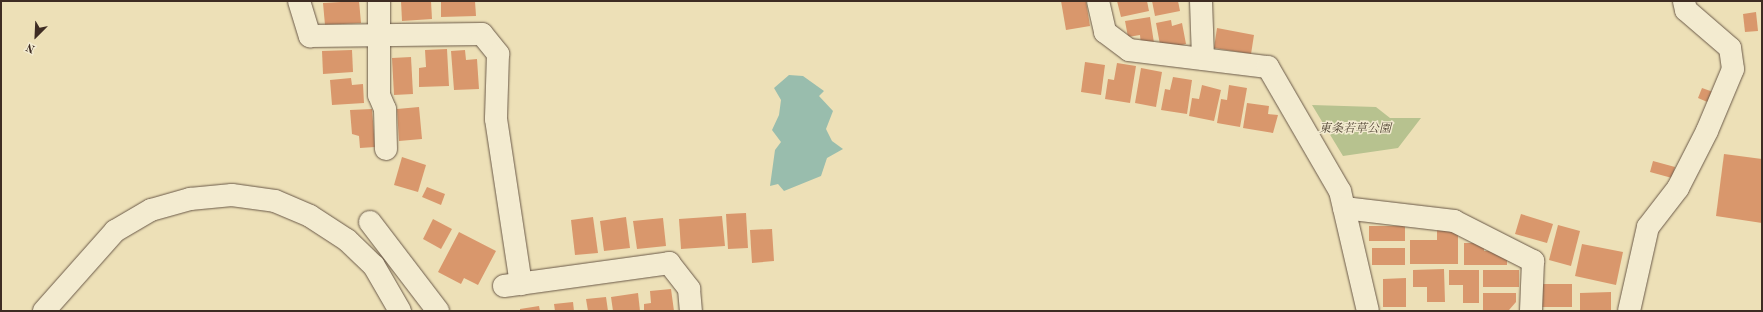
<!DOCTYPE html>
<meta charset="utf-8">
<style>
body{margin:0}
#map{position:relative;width:1763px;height:312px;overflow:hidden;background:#ede0b7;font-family:"Old Standard TT","Noto Serif JP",serif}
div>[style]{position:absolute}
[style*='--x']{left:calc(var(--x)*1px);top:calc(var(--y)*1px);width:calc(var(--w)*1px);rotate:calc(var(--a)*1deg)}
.green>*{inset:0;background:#b7c28f}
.water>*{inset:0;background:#99bdad}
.building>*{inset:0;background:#d9976c}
.roads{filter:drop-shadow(0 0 1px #6a5948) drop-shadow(0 0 1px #6a5948)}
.minor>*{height:22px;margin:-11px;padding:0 11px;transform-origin:11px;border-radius:11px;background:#f3ebd0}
span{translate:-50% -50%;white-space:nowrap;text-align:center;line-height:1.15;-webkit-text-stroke:3px #f3ebd0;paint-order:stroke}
.park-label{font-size:12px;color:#564a39;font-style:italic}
.frame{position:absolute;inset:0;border:2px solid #3e2c23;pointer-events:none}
.north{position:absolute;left:16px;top:16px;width:40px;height:40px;-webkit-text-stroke:3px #f3ebd0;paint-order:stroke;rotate:204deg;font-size:11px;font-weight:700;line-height:16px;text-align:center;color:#3e2c23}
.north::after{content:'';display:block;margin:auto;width:14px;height:18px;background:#3e2c23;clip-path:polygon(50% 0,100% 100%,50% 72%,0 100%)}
</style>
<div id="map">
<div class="green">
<div style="clip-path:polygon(1312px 105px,1376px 107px,1390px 118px,1421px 118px,1398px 148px,1343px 156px)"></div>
</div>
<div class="water">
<div style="clip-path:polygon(789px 75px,803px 76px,824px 91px,819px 96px,833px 111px,826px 129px,832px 141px,843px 149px,827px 158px,821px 176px,784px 191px,778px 184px,770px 186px,775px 150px,781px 142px,772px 130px,779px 115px,781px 100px,774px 88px)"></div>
</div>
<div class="building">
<div style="clip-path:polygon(359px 1px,361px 23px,325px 25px,323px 3px)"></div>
<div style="clip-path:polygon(401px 1px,431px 1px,432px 19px,402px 21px)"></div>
<div style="clip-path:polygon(441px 1px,475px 1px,476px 16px,441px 17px)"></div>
<div style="clip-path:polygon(1061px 1px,1086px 1px,1090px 26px,1066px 30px)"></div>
<div style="clip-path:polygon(1117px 1px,1147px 1px,1149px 11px,1121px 17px)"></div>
<div style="clip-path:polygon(1152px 1px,1178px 1px,1180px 11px,1155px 16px)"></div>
<div style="clip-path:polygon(1756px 12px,1758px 31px,1745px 32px,1743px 14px)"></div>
<div style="clip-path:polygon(1150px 17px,1154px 43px,1141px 45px,1140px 35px,1128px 37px,1125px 21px)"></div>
<div style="clip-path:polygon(1171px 20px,1172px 26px,1182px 23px,1186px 44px,1161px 50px,1156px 23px)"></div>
<div style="clip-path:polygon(1217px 28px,1254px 35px,1251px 54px,1214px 48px)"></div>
<div style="clip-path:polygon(447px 49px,449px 86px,419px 87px,419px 68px,426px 67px,425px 50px)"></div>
<div style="clip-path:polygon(352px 50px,353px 72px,323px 74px,322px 51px)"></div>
<div style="clip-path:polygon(465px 50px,466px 60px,477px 59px,479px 89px,454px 90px,451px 51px)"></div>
<div style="clip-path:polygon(411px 57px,413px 94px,394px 95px,392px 58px)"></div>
<div style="clip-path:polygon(1085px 62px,1105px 65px,1101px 95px,1081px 92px)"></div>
<div style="clip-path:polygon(1117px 63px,1136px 66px,1130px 103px,1105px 99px,1108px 79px,1114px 80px)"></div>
<div style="clip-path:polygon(1141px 68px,1162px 72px,1156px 107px,1135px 103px)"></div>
<div style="clip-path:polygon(1173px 77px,1192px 80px,1187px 114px,1161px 110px,1165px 89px,1170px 90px)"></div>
<div style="clip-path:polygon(351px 78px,352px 85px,363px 84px,364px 103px,332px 105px,330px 80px)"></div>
<div style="clip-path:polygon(1202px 85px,1221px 90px,1214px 121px,1189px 116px,1192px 98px,1199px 99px)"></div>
<div style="clip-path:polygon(1229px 85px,1247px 88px,1240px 127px,1217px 123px,1221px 99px,1227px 100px)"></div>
<div style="clip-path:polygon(1702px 88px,1716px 93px,1712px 104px,1698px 98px)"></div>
<div style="clip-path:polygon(1247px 103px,1269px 106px,1268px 114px,1278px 115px,1273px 133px,1243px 128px)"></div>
<div style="clip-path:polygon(419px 107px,422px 139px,399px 141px,397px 109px)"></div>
<div style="clip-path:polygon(372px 109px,375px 147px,360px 148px,359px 136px,352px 134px,350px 110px)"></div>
<div style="clip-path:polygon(1724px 154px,1762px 159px,1762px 223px,1716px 216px)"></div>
<div style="clip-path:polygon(402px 157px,426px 165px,418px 192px,394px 185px)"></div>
<div style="clip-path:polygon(1653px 161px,1675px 167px,1672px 178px,1650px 172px)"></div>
<div style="clip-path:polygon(427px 187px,445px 194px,441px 205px,422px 197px)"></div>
<div style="clip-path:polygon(746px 213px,748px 248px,728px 249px,726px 214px)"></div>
<div style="clip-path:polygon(1521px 214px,1553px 224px,1547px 243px,1515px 234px)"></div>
<div style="clip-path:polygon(722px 216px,725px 246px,681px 249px,679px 219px)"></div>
<div style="clip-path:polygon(593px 217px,598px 253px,575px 255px,571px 220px)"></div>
<div style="clip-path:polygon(626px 217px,630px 248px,604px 251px,600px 221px)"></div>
<div style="clip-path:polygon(663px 218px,666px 246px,637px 249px,633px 221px)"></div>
<div style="clip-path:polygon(433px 219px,452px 229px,441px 249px,423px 239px)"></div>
<div style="clip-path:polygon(1558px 225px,1580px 231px,1571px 266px,1549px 260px)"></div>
<div style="clip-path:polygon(1369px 226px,1405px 226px,1405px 241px,1369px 241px)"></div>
<div style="clip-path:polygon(772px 229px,774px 261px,752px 263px,750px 230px)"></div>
<div style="clip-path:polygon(1437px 229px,1458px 229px,1458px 264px,1410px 264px,1410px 240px,1437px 240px)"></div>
<div style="clip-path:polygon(459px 232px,496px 251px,478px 285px,464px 278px,461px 284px,438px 272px)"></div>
<div style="clip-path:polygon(1464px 243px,1484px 243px,1484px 251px,1507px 251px,1507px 265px,1464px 265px)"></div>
<div style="clip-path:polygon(1582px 244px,1623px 252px,1616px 285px,1575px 276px)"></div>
<div style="clip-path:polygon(1372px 248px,1405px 248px,1405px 265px,1372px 265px)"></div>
<div style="clip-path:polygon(1444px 269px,1445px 302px,1427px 302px,1427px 287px,1413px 287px,1413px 270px)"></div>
<div style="clip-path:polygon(1449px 270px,1479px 270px,1479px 303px,1463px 303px,1463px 285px,1449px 285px)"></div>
<div style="clip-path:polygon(1483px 270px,1519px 270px,1519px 287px,1483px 287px)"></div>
<div style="clip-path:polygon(1406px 278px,1406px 307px,1383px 307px,1383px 279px)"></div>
<div style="clip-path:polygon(1542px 284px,1572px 284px,1572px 307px,1541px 307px)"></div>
<div style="clip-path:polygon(671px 289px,674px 311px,644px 311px,644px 304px,651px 303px,650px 291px)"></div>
<div style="clip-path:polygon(1611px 292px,1611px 311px,1580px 311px,1580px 293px)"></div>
<div style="clip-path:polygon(638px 293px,640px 311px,613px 311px,611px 297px)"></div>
<div style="clip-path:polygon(1483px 293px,1516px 293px,1516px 302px,1509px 310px,1483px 310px)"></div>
<div style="clip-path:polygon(606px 297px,608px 311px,588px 311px,586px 299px)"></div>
<div style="clip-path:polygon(573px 302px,574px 311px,555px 311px,554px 304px)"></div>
<div style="clip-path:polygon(539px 306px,540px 311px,520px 311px,520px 309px)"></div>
</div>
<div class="roads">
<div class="minor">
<div style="--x:299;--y:1;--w:37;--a:73"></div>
<div style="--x:310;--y:36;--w:172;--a:-0.7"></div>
<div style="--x:482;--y:34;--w:26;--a:51"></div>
<div style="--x:498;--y:54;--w:65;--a:91.8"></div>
<div style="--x:496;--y:119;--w:167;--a:81.4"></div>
<div style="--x:379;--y:1;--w:94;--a:90"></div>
<div style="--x:379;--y:95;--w:15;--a:67"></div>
<div style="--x:385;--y:109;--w:40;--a:88.6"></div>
<div style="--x:1098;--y:1;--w:32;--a:77"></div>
<div style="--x:1105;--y:32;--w:30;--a:37"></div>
<div style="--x:1129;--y:50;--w:140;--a:7"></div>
<div style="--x:1268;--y:67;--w:143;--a:59.9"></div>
<div style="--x:1340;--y:191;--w:123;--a:76.9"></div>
<div style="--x:1201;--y:1;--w:58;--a:88"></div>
<div style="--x:1344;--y:208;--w:111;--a:6.7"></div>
<div style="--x:1454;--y:221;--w:89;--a:26.9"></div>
<div style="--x:1533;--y:261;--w:50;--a:92.3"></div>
<div style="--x:370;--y:222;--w:112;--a:52.6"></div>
<div style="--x:504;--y:286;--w:167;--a:-7.9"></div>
<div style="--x:669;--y:263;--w:33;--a:52"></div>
<div style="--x:689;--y:289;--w:22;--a:85"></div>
<div style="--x:44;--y:311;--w:107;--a:-48.4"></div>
<div style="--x:115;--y:231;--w:42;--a:-30.3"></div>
<div style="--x:151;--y:210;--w:41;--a:-15.8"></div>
<div style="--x:190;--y:199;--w:42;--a:-5.4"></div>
<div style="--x:232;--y:195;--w:43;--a:7.9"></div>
<div style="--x:275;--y:201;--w:38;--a:23"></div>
<div style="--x:310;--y:216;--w:44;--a:33"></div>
<div style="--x:347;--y:240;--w:37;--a:44"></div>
<div style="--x:374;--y:266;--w:52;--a:60"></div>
<div style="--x:1629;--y:311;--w:86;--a:-77.3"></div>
<div style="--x:1648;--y:227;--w:49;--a:-52.4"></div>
<div style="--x:1678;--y:188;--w:64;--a:-63"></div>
<div style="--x:1707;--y:131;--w:67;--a:-67.2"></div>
<div style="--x:1733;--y:69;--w:21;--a:-98"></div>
<div style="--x:1730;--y:48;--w:58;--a:-139.2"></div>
<div style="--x:1686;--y:10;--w:9;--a:-103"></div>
</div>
</div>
<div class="park-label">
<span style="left:1355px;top:130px">東条若草公園</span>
</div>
<div class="frame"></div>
<div class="north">N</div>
</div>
